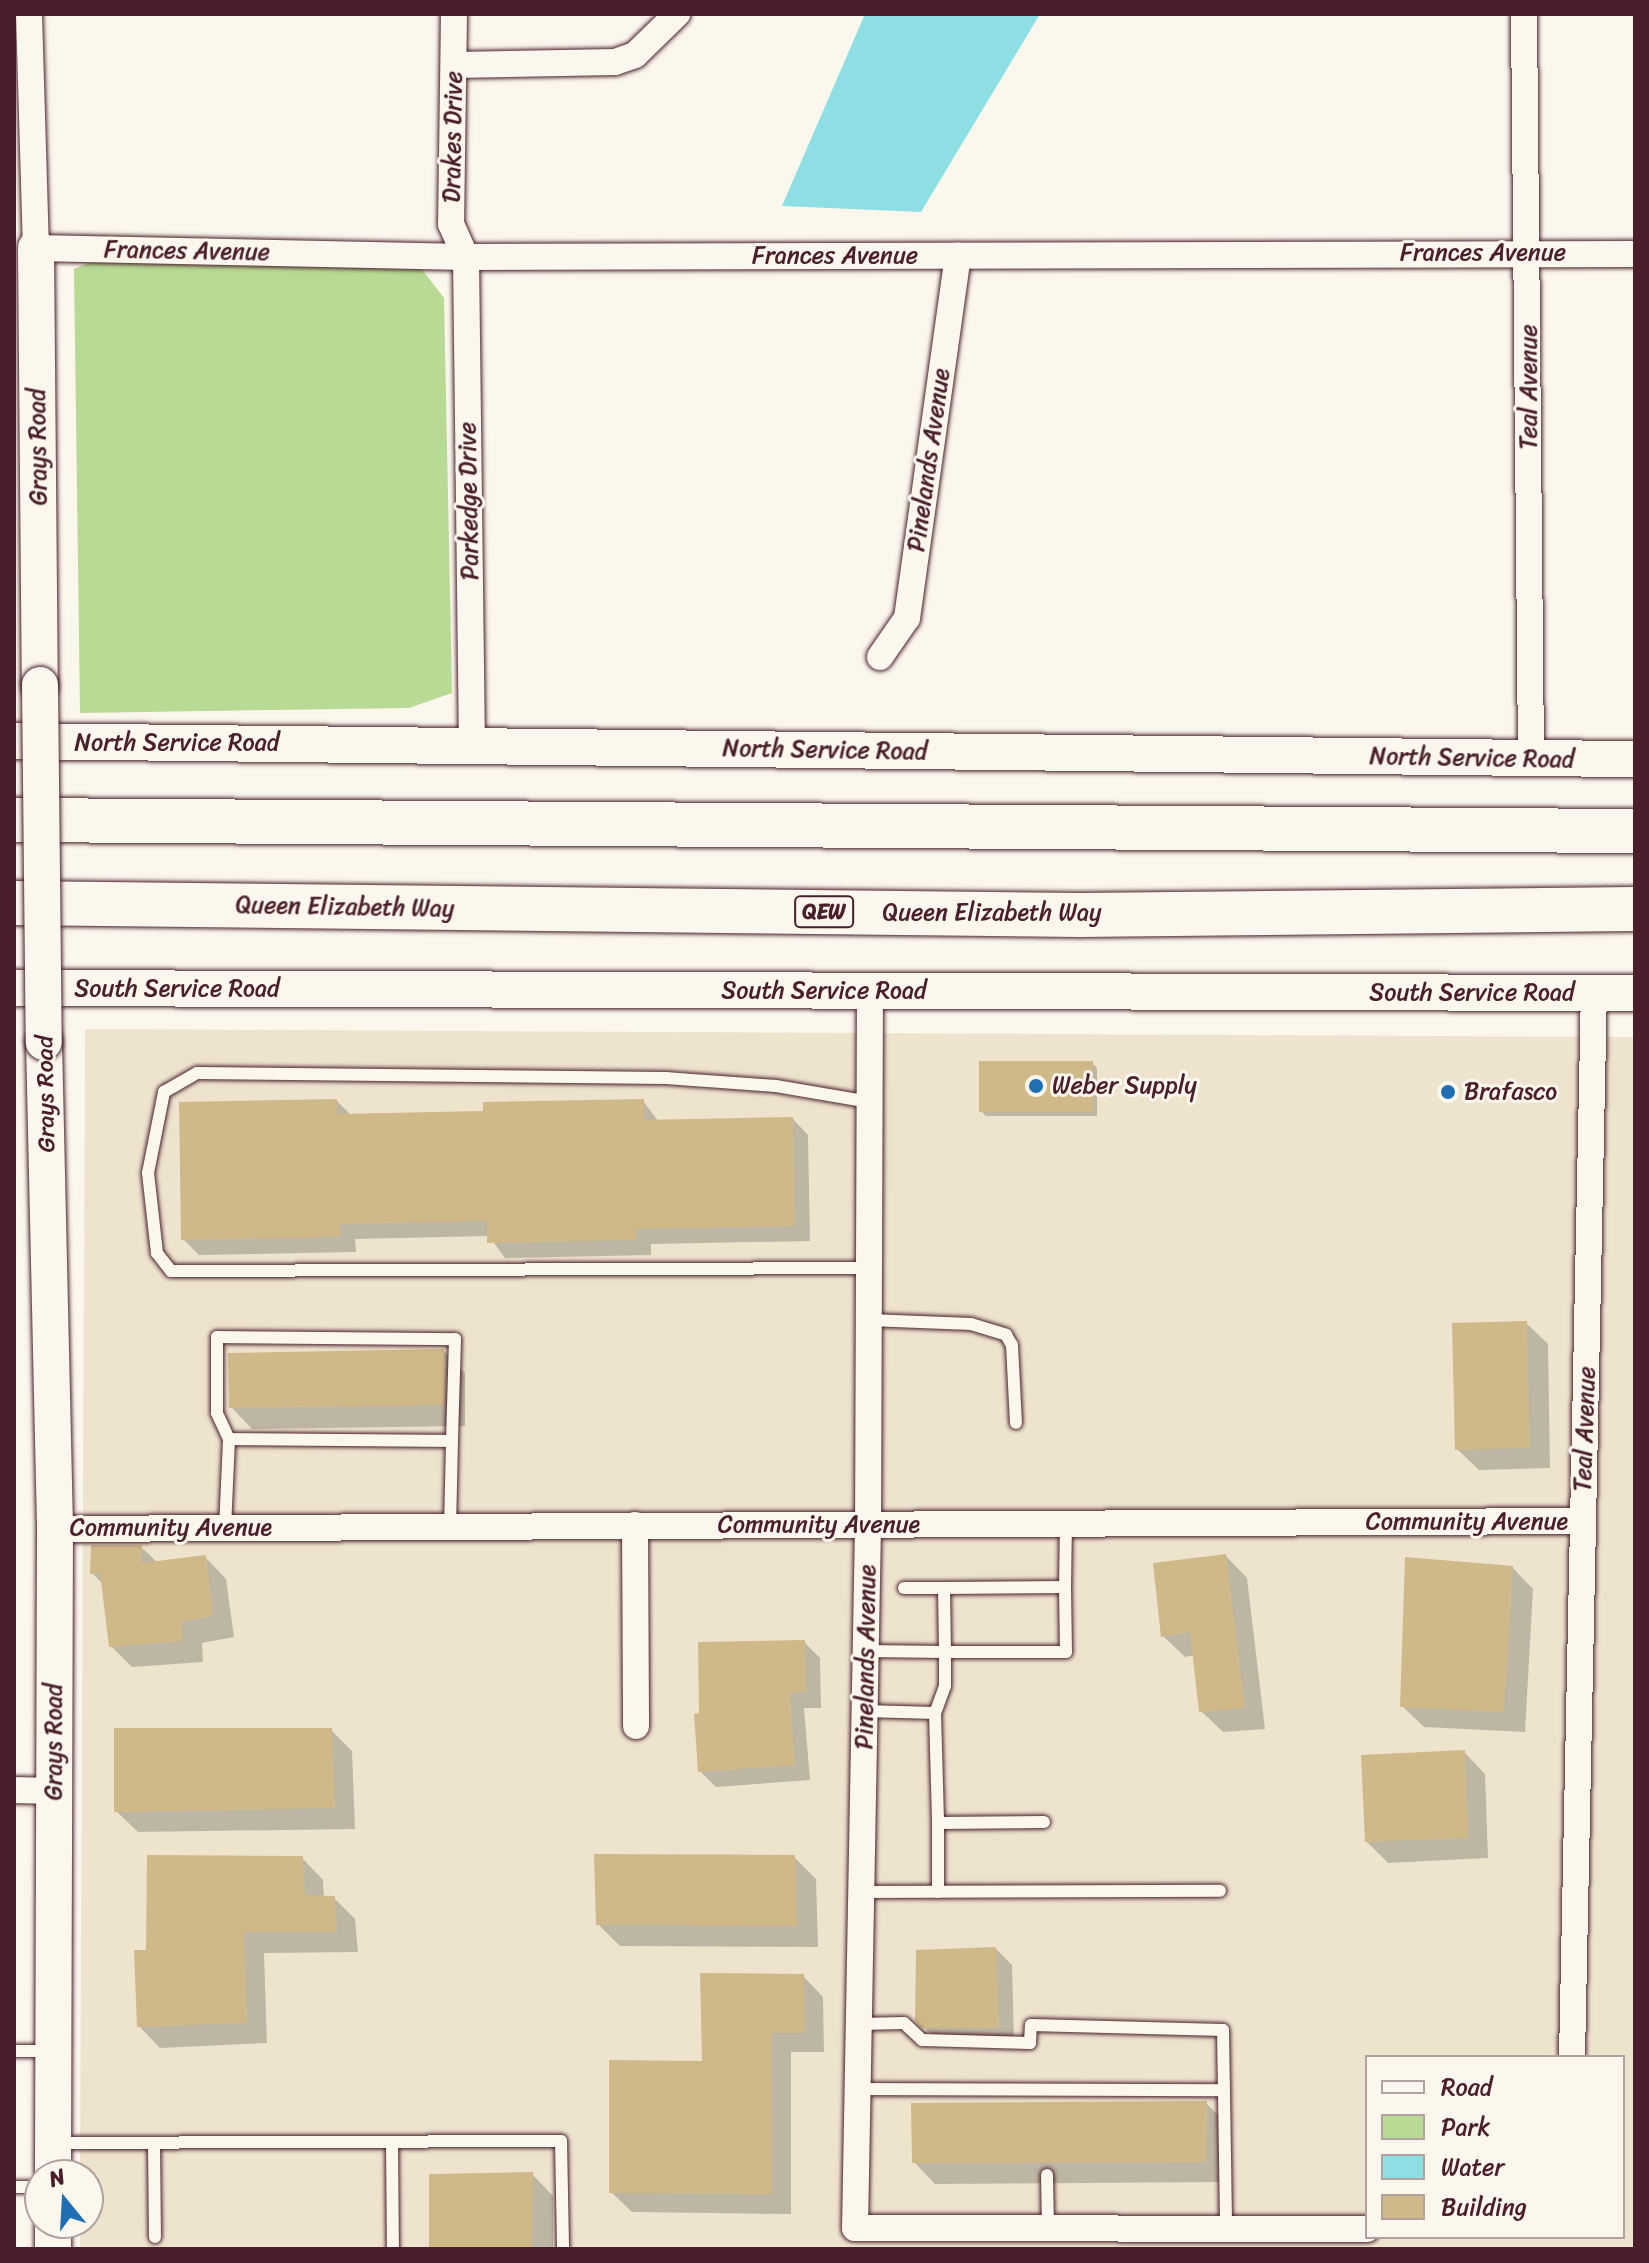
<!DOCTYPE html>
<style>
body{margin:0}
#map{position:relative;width:1649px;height:2263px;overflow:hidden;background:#fbf7ec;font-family:Sriracha,sans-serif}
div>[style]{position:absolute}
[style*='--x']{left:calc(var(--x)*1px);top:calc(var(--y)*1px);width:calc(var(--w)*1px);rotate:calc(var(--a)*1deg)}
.built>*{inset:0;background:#eee4ce}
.green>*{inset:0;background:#b8da94}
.water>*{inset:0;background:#8ddfe4}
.shadow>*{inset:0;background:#0003}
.building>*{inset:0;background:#d0b988}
.roads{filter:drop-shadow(0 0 2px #4a1f2b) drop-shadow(0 0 2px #4a1f2b)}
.lane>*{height:12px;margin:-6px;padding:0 6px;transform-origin:6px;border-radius:6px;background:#fbf7ec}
.street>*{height:26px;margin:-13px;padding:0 13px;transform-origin:13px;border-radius:13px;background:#fbf7ec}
.secondary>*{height:36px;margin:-18px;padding:0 18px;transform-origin:18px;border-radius:18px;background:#fbf7ec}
.highway>*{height:44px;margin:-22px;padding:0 22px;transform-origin:22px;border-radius:22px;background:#fbf7ec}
.bridges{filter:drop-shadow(0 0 2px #4a1f2b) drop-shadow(0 0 2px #4a1f2b)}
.secondary-bridge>*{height:36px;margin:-18px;padding:0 18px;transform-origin:18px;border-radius:18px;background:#fbf7ec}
.dots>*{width:22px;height:22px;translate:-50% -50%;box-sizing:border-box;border:4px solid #fbf7ec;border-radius:50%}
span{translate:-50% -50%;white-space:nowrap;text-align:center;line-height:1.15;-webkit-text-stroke:6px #fbf7ec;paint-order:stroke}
.shield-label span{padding:2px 6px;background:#fbf7ec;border:2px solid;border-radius:6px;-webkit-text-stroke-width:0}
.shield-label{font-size:22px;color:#4a1f2b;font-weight:700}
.street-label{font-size:24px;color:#4a1f2b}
.poi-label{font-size:24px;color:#4a1f2b}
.left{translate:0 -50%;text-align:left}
.frame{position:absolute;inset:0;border:16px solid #4a1f2b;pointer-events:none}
.legend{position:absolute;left:1365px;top:2055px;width:260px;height:184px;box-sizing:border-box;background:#fbf7ec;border:2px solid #b4a19f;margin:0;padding:10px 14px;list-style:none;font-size:24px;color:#4a1f2b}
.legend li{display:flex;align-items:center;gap:16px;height:40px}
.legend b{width:40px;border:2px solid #b4a19f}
.north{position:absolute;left:24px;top:2159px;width:80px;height:80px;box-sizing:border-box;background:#fbf7ec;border:2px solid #b4a19f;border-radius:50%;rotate:342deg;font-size:22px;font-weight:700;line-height:32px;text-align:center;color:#4a1f2b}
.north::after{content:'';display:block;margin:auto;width:28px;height:36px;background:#1f6fb2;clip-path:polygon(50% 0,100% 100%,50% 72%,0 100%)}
</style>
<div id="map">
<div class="built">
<div style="clip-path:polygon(evenodd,85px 1029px,1635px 1037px,1635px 2249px,80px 2249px,80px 2223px,88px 2223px,88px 2175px,80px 2175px,85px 1029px,1367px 2057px,1623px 2057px,1623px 2237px,1367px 2237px,1367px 2057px)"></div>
</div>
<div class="green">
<div style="clip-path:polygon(98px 259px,421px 268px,444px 298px,452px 693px,409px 708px,80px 713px,74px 269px)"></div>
</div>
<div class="water">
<div style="clip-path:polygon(865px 14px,1040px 14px,921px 212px,782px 206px)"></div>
</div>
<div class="shadow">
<div style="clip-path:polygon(1092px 1063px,1097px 1068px,1097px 1116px,986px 1116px,981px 1111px)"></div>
<div style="clip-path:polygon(337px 1101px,351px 1115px,485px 1113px,643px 1101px,659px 1122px,793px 1119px,808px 1135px,810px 1241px,651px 1244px,651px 1255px,505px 1258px,489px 1236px,355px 1239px,356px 1252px,199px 1255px,183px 1239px)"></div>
<div style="clip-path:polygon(1526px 1323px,1548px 1344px,1550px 1468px,1479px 1470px,1457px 1449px)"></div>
<div style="clip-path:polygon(444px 1351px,465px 1373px,465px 1426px,252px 1429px,231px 1407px)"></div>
<div style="clip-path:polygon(141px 1547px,158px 1563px,205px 1557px,226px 1579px,234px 1637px,202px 1643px,203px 1662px,132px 1667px,111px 1646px,103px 1584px,92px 1573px)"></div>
<div style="clip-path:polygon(1226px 1556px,1247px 1578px,1265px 1729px,1223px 1732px,1201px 1711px,1195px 1655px,1185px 1657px,1163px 1636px)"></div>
<div style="clip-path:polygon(1512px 1567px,1533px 1589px,1525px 1732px,1424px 1727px,1402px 1706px)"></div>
<div style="clip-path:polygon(804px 1642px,820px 1658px,821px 1708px,804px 1708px,810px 1780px,716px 1787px,700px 1771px)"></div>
<div style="clip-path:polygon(331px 1730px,352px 1751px,355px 1829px,138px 1832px,116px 1811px)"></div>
<div style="clip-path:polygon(1464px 1752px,1485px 1774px,1488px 1858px,1388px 1863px,1366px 1841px)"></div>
<div style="clip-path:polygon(794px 1857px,816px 1879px,818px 1947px,620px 1946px,598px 1924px)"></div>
<div style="clip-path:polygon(302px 1858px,323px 1880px,324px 1898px,334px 1898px,355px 1919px,358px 1952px,264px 1953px,267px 2043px,160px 2048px,139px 2026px)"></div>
<div style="clip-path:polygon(996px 1949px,1012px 1965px,1014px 2043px,940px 2043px,917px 2020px)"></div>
<div style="clip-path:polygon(803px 1976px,823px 1997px,824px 2052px,791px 2052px,791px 2214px,632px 2212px,611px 2192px,704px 2063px)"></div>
<div style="clip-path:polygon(1206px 2103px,1228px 2125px,1227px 2182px,935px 2184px,914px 2162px)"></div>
<div style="clip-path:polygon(532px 2174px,553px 2196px,553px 2249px,431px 2249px)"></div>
</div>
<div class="building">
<div style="clip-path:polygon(979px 1061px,1093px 1061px,1093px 1112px,979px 1112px)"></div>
<div style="clip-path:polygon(337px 1099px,337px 1114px,483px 1111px,483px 1102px,644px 1099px,644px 1120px,793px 1117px,795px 1226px,636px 1229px,636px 1240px,487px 1243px,487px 1221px,340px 1224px,340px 1237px,181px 1240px,179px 1102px)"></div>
<div style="clip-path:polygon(1527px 1321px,1530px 1448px,1455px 1450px,1452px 1323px)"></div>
<div style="clip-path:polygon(444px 1349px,444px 1405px,229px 1408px,228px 1353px)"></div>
<div style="clip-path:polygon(91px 1545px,142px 1545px,141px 1563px,206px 1555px,213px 1616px,181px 1622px,183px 1641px,109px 1647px,100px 1573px,90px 1574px)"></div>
<div style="clip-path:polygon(1226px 1554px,1245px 1708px,1199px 1712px,1190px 1632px,1161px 1637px,1153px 1563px)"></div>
<div style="clip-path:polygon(1405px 1557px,1513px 1566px,1504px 1712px,1400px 1707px)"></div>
<div style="clip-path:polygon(805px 1640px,806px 1692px,790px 1693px,795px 1765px,698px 1772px,694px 1714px,699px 1713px,698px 1642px)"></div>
<div style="clip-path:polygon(114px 1728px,332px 1728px,335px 1808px,114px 1812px)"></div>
<div style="clip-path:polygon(1465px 1750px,1468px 1838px,1365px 1842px,1361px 1755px)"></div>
<div style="clip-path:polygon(594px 1854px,795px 1855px,797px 1926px,596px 1925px)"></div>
<div style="clip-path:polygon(147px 1855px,303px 1856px,305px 1895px,335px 1896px,337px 1932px,244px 1932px,247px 2023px,137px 2027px,134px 1950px,146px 1950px)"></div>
<div style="clip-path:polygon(996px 1947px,999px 2028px,922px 2028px,915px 2021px,916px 1950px)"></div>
<div style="clip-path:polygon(700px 1973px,804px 1974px,805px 2033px,771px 2033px,772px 2194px,609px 2193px,609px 2060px,702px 2061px)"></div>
<div style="clip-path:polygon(1207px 2101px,1206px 2162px,912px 2163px,911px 2103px)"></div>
<div style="clip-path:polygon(533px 2172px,532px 2249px,429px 2249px,429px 2174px)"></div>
</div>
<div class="roads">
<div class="lane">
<div style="--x:869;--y:1268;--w:698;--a:179.75"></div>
<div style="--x:171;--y:1271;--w:23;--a:-128"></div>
<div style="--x:157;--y:1253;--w:81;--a:-96.4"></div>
<div style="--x:148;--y:1173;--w:83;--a:-78.8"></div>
<div style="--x:164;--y:1092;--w:38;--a:-30"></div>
<div style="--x:197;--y:1073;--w:469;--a:0.6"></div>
<div style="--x:666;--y:1078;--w:110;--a:4.2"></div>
<div style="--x:776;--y:1086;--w:95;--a:9.7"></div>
<div style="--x:869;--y:1320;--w:102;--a:2.2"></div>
<div style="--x:971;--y:1324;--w:37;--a:17"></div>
<div style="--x:1006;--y:1335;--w:12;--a:59"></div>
<div style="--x:1012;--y:1345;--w:78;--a:87.1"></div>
<div style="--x:229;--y:1439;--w:29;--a:-115"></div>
<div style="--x:217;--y:1413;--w:76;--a:-90"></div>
<div style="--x:217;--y:1337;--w:238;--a:0.5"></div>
<div style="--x:455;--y:1339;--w:102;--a:91.7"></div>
<div style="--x:225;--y:1528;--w:89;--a:-87.4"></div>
<div style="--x:229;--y:1439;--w:223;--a:0.5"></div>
<div style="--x:452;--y:1441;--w:86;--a:91.3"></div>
<div style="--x:1065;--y:1587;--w:63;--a:-89.1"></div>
<div style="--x:904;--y:1588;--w:40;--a:0"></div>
<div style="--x:866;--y:1651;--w:79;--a:0.7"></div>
<div style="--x:945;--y:1652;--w:121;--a:0"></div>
<div style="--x:1066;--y:1652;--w:65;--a:-90.9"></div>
<div style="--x:1065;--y:1587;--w:121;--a:179.5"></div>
<div style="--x:944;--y:1588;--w:64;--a:89.1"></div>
<div style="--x:945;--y:1652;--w:34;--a:90"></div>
<div style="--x:945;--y:1686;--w:29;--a:110"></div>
<div style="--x:865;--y:1711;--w:70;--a:1.6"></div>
<div style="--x:935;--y:1713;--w:110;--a:88.4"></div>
<div style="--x:861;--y:1892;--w:359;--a:-0.2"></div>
<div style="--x:938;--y:1892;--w:69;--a:-90"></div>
<div style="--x:938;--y:1823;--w:106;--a:-0.5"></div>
<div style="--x:859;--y:2024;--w:45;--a:-1.3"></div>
<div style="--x:904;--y:2023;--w:25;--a:43"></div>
<div style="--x:922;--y:2040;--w:108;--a:1.6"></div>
<div style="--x:1030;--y:2043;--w:18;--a:-87"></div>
<div style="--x:1031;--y:2025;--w:192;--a:1.5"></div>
<div style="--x:1223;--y:2030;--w:199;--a:89.1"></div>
<div style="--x:14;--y:2051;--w:36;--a:0"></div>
<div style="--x:858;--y:2089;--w:366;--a:0.2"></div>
<div style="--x:392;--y:2142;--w:107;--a:89.5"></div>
<div style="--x:56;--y:2143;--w:505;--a:-0.23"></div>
<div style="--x:561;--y:2141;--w:108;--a:88.9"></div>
<div style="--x:154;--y:2143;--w:94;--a:89.4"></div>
<div style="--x:1047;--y:2175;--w:53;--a:88.9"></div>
<div style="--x:14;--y:2187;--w:26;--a:0"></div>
</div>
<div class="street">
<div style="--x:29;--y:14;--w:234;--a:88.3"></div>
<div style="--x:36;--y:248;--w:430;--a:1.2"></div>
<div style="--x:466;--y:257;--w:1169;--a:-0.15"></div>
<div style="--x:454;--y:14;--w:210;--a:90.8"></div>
<div style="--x:451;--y:224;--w:36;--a:66"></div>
<div style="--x:466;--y:257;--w:488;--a:89.3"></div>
<div style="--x:1524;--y:14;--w:745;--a:89.46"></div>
<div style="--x:455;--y:65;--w:160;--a:-1.1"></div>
<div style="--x:615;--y:62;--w:21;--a:-19"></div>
<div style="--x:635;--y:55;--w:59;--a:-44.3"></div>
<div style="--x:880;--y:657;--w:47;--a:-55.3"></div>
<div style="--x:907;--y:618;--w:366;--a:-82"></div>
<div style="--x:870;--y:991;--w:535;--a:90.21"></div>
<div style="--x:868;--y:1526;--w:702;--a:91.06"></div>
<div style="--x:855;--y:2228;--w:512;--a:0.11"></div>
<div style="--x:635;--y:1525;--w:201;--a:89.7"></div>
<div style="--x:55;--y:1529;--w:1527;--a:-0.3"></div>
<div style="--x:14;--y:1790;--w:40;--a:1.4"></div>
<div style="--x:1572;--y:2057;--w:1064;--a:-88.82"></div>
</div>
<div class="secondary">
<div style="--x:36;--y:248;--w:437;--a:89.5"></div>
<div style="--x:14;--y:741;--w:1621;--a:0.64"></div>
<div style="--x:14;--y:988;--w:1621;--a:0.18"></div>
<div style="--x:44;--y:1042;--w:487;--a:88.7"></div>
<div style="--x:55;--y:1529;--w:646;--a:90.18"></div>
<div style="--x:53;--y:2249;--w:26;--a:-90"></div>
</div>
<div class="highway">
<div style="--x:14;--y:820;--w:1621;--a:0.39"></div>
<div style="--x:14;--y:903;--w:1066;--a:0.64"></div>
<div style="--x:1080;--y:915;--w:555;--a:-0.62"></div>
</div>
</div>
<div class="bridges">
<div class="secondary-bridge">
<div style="--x:40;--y:685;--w:357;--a:89.4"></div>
</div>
</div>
<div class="dots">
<div style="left:1036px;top:1086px;background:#1f6fb2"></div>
<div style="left:1448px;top:1092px;background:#1f6fb2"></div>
</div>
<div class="shield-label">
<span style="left:824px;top:912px">QEW</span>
</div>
<div class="street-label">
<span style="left:453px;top:137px;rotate:-89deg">Drakes Drive</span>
<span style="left:187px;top:251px;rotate:1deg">Frances Avenue</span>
<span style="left:1483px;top:253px">Frances Avenue</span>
<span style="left:835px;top:256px">Frances Avenue</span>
<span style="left:1529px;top:387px;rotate:-90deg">Teal Avenue</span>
<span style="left:38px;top:447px;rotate:-91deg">Grays Road</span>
<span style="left:929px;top:460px;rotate:-82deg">Pinelands Avenue</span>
<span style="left:469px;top:501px;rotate:-91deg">Parkedge Drive</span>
<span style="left:177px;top:743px">North Service Road</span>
<span style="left:825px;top:750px;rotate:1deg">North Service Road</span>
<span style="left:1472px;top:758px;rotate:1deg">North Service Road</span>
<span style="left:345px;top:907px;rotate:1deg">Queen Elizabeth Way</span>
<span style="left:992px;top:913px">Queen Elizabeth Way</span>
<span style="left:177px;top:989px">South Service Road</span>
<span style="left:824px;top:991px">South Service Road</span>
<span style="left:1472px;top:993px">South Service Road</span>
<span style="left:46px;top:1094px;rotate:-91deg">Grays Road</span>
<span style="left:1585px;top:1429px;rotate:-88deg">Teal Avenue</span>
<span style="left:1467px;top:1522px">Community Avenue</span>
<span style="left:819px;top:1525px">Community Avenue</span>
<span style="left:171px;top:1528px">Community Avenue</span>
<span style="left:866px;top:1657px;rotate:-89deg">Pinelands Avenue</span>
<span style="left:54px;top:1742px;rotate:-90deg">Grays Road</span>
</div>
<div class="poi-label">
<span class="left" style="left:1052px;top:1086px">Weber Supply</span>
<span class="left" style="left:1464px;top:1092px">Brafasco</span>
</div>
<div class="frame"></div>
<ul class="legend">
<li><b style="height:10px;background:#fbf7ec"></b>Road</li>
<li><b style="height:22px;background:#b8da94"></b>Park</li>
<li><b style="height:22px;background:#8ddfe4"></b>Water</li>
<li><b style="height:22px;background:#d0b988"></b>Building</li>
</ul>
<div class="north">N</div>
</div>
